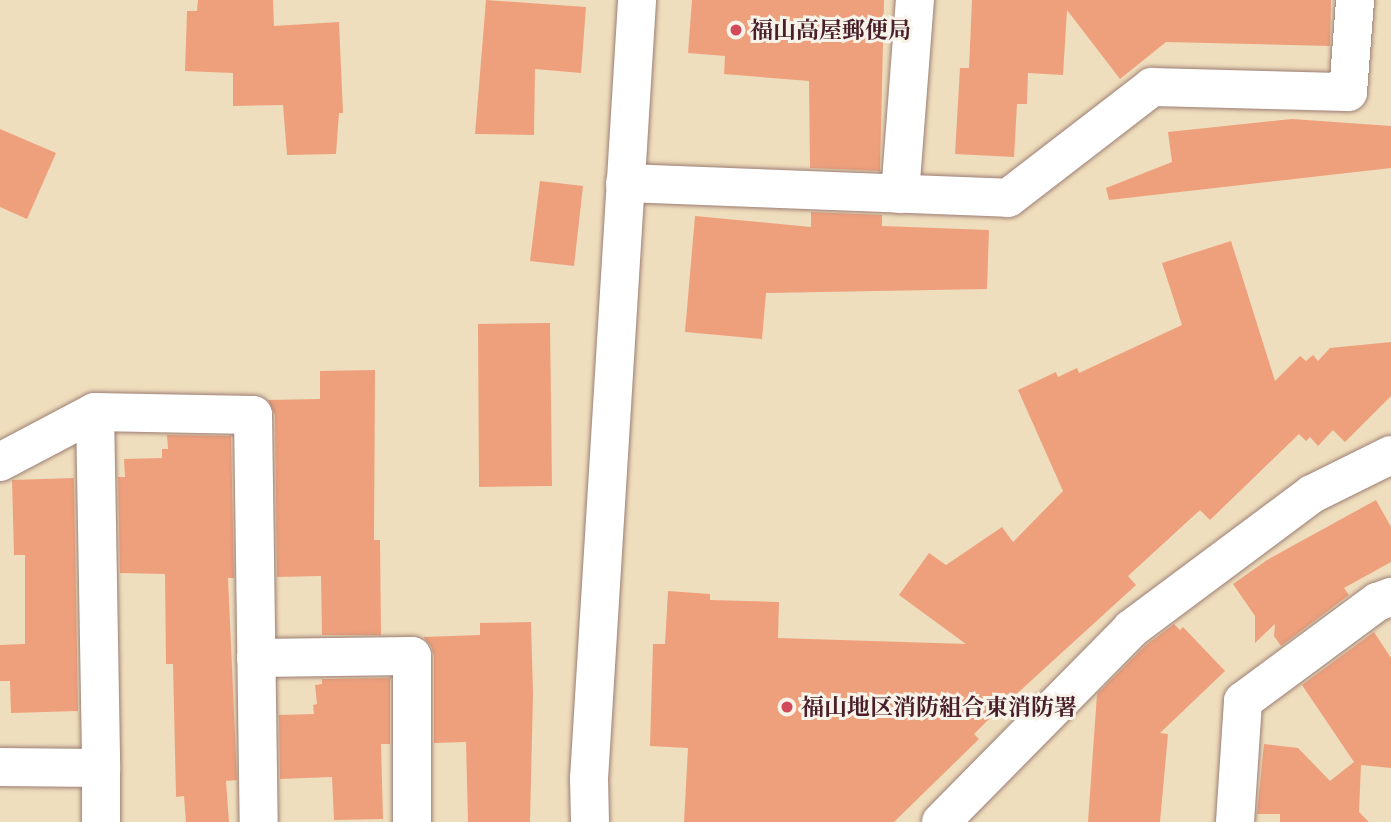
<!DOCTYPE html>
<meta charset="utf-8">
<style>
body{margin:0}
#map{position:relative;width:1391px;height:822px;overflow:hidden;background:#efdebd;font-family:"Libre Caslon Text","Noto Serif JP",serif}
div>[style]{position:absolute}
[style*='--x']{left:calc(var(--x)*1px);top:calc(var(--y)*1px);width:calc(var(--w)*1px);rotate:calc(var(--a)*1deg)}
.building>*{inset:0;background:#eea07d}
.roads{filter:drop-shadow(0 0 2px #9c7e74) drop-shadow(0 0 2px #9c7e74)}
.street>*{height:38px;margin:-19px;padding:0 19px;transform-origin:19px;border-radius:19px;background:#fff}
.secondary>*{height:38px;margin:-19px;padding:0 19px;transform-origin:19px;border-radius:19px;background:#fff}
.dots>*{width:19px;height:19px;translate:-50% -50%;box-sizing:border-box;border:4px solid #f7f3e8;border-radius:50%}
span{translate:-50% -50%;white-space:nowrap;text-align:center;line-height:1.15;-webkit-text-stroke:6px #f7f3e8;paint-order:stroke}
.poi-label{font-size:23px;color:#4a1f2b;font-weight:700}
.left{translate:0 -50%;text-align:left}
</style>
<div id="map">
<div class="building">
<div style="clip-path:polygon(198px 0,273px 0,274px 26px,339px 22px,343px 113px,339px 113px,336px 154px,287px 155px,283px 105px,233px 106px,233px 73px,185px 71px,187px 11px,197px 11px)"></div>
<div style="clip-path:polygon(486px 0,586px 7px,581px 73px,535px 69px,534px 135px,475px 134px)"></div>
<div style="clip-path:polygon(692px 0,884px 0,880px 171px,810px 168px,809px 81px,724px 74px,725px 56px,688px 53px)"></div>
<div style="clip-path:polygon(972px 0,1331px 0,1330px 46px,1166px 42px,1120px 79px,1067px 10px,1063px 75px,1028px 73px,1027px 104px,1017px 104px,1014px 157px,955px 154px,960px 68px,969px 68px)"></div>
<div style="clip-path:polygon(1292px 119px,1391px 126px,1391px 168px,1109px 200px,1106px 188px,1172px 162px,1168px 132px)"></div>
<div style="clip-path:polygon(0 129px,56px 153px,27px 219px,0 207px)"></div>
<div style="clip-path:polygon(540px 181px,583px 186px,574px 266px,530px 261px)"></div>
<div style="clip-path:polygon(811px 212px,882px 215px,882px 226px,989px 230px,987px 289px,766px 293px,762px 339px,685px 332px,695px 216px,811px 227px)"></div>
<div style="clip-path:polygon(1231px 241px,1275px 381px,1300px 356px,1306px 361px,1313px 355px,1318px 361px,1330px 348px,1391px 342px,1391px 396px,1345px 442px,1333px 430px,1318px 446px,1310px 437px,1306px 441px,1299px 434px,1210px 520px,1200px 510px,1128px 576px,1136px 585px,986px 722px,974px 734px,979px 739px,894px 822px,684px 822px,688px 748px,650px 746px,653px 644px,665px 644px,668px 591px,710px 594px,710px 600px,779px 602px,778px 638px,966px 644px,899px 595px,929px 553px,946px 565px,1002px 527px,1013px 542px,1063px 491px,1018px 390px,1056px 372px,1058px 377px,1077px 368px,1079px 373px,1182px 325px,1162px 263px)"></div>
<div style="clip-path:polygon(550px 323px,552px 486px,479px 487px,478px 324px)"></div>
<div style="clip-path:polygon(375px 370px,374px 540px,380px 540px,381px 635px,322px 635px,321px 576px,277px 577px,275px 415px,268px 400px,320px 399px,320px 371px)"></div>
<div style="clip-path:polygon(167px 435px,231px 436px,234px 578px,228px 578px,237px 780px,226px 781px,229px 822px,186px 822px,184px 796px,176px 797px,173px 664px,166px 664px,165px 574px,120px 573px,118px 477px,125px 477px,124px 459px,162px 458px,162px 449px,168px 449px)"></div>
<div style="clip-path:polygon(74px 478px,78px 711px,11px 713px,10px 681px,0 681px,0 645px,25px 644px,25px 555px,14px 555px,12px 480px)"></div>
<div style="clip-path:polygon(1376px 500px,1391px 527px,1391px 562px,1344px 588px,1349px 595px,1281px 646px,1274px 636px,1275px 624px,1255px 643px,1255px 616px,1233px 584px,1267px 560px)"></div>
<div style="clip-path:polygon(531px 622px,533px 694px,530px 822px,468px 822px,466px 742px,434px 743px,434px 656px,431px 646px,423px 637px,480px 635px,480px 623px)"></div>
<div style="clip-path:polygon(1174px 624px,1180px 630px,1183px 627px,1225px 671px,1160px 733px,1168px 734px,1160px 822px,1088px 822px,1097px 694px,1145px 646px)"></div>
<div style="clip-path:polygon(1374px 632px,1391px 658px,1391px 768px,1361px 765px,1359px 812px,1369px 822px,1280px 822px,1280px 814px,1257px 814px,1264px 744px,1298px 748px,1330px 781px,1354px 762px,1302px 685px)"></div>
<div style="clip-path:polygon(390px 678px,390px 744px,381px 744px,383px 819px,334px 820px,332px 777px,280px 779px,279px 715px,314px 714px,313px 705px,317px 704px,315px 685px,322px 684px,322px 679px)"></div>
</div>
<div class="roads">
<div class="street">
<div style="--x:625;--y:183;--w:383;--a:2.2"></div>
<div style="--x:1008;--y:198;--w:182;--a:-37.6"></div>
<div style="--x:1152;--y:87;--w:196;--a:1.5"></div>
<div style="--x:1348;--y:92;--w:92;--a:-85.6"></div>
<div style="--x:900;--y:194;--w:195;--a:-85.6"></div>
<div style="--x:95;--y:412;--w:356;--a:89"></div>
<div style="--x:0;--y:462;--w:107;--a:-27.8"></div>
<div style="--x:95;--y:412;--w:158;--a:1.1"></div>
<div style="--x:253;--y:415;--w:407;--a:89.2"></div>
<div style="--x:256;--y:658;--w:156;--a:-0.7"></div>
<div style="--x:412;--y:656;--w:166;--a:90"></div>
<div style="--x:0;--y:767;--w:101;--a:0.6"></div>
<div style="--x:101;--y:768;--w:54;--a:90"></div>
<div style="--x:941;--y:822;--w:271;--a:-45.4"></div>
<div style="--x:1131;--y:629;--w:226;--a:-36.7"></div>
<div style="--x:1312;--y:494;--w:88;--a:-26.3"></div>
<div style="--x:1235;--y:822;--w:121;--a:-86.2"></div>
<div style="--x:1243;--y:701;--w:167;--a:-36.5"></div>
<div style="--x:1377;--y:602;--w:15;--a:-20"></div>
</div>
<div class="secondary">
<div style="--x:590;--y:822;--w:43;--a:-91.3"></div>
<div style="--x:589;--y:779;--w:780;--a:-86.47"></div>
</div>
</div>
<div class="dots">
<div style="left:736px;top:30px;background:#d1495b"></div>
<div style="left:787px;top:707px;background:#d1495b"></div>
</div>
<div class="poi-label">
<span class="left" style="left:750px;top:30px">福山高屋郵便局</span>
<span class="left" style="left:801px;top:707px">福山地区消防組合東消防署</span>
</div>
</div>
